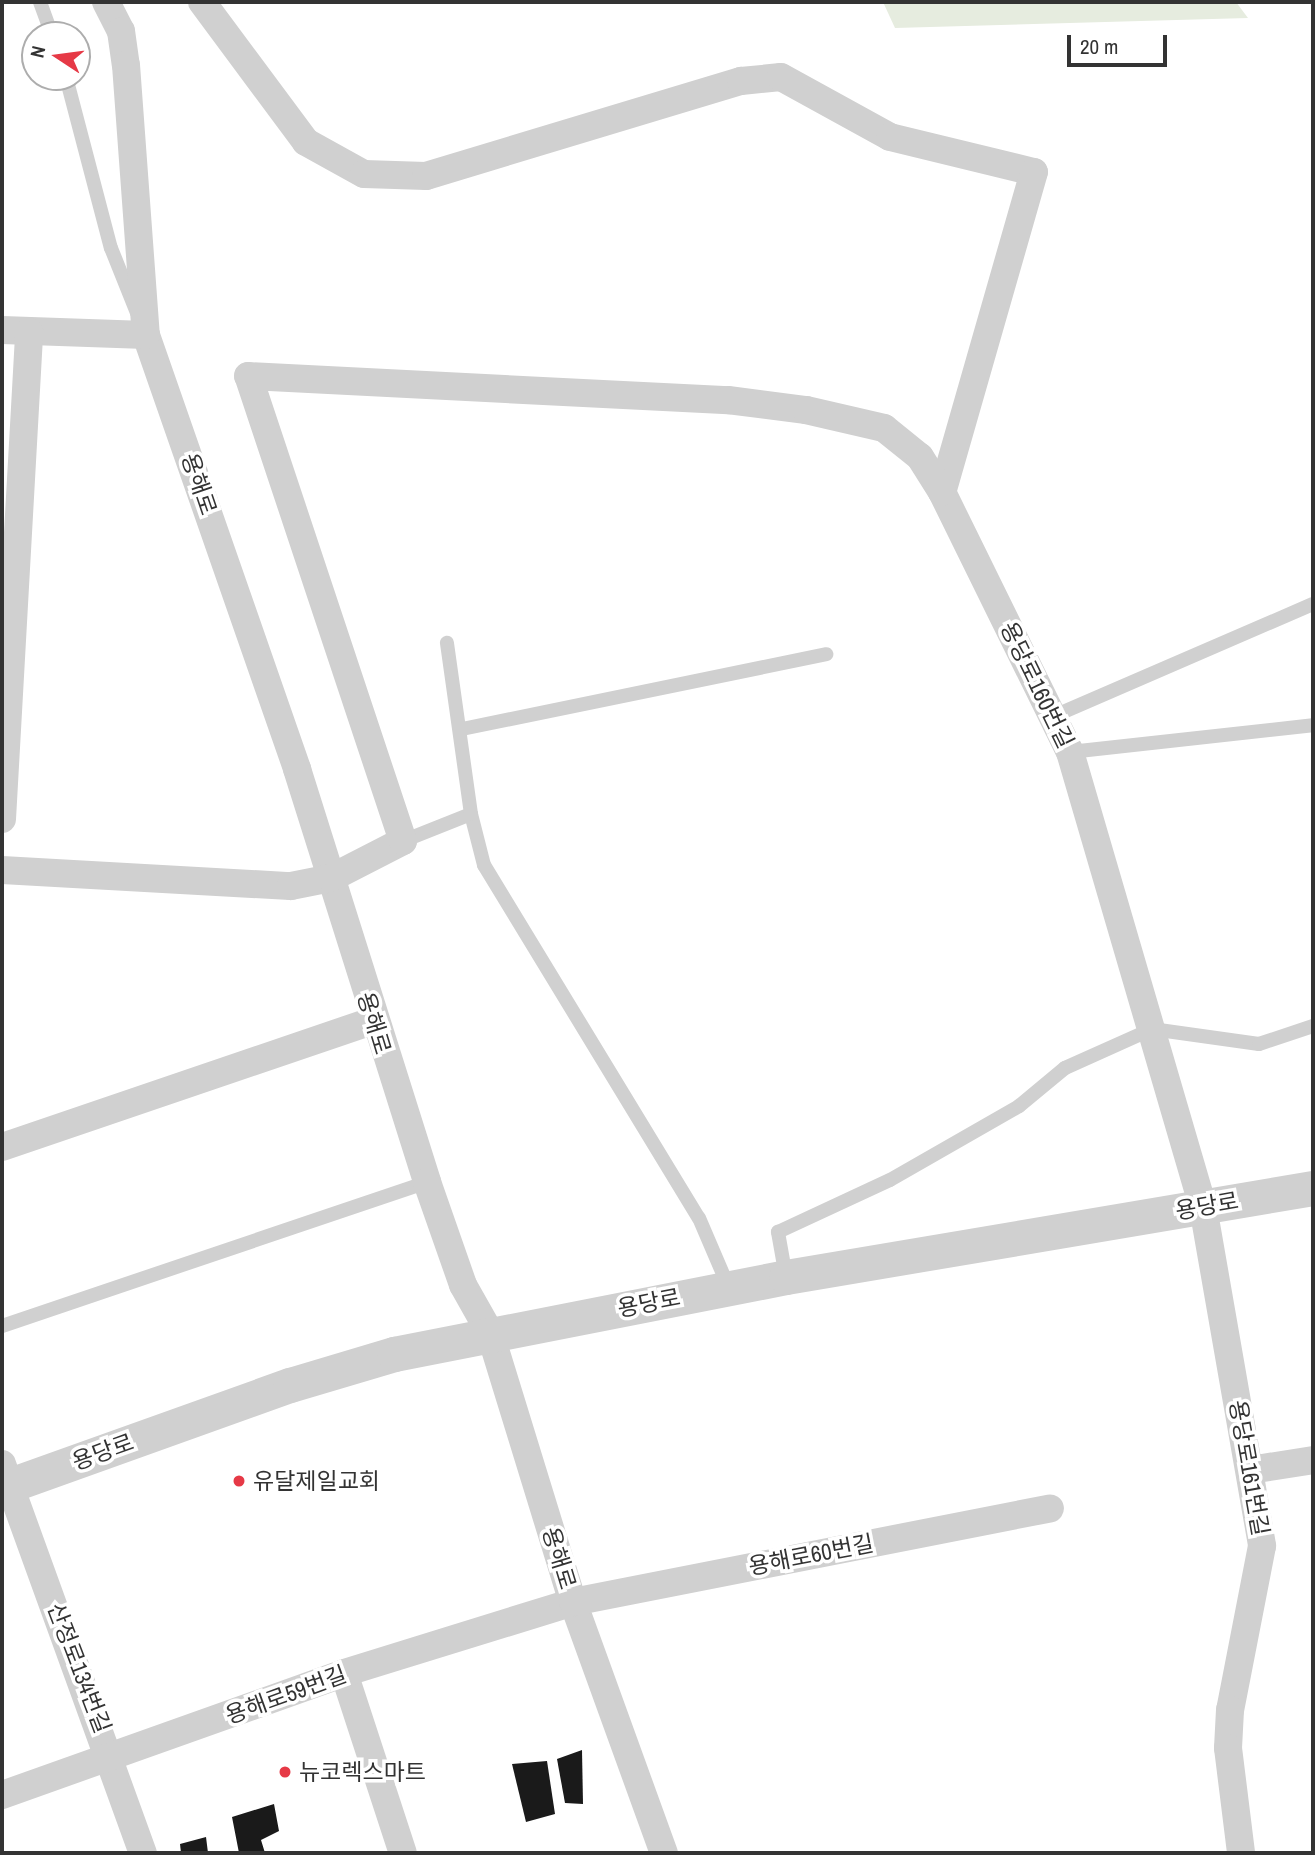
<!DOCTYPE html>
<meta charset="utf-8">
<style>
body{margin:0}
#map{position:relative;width:1315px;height:1855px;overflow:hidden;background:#fff;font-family:"Archivo Narrow","Noto Sans KR",sans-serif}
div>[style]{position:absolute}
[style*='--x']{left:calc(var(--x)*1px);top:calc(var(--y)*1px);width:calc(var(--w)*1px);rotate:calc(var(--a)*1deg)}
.green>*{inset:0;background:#e6ecdf}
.building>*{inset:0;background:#1a1a1a}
.service>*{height:14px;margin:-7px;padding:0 7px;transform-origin:7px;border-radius:7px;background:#d0d0d0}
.minor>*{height:28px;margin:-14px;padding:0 14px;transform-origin:14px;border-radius:14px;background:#d0d0d0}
.tertiary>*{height:35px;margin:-17.5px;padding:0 17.5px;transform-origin:17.5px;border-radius:17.5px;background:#d0d0d0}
.dots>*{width:19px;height:19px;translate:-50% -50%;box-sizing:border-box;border:4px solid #fff;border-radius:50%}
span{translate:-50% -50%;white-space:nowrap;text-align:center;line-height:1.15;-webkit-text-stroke:7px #fff;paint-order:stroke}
.street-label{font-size:23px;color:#333}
.poi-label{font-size:23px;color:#333}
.left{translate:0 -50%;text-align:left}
.frame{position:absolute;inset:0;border:4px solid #333;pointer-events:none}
.north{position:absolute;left:21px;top:21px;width:70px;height:70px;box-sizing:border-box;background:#fff;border:2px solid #adadad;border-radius:50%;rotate:283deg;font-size:19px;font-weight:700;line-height:28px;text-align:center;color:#333}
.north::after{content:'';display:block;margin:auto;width:24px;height:32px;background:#e63946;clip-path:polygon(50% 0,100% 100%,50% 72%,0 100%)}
.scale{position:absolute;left:1067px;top:35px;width:100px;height:32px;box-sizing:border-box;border:4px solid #333;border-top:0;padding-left:9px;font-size:21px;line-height:24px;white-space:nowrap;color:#333;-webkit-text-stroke:5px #fff;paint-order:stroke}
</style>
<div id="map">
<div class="green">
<div style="clip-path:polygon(883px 2px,1236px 2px,1248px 18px,895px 28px)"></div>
</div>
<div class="building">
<div style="clip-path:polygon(582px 1750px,583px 1804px,565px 1803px,557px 1759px)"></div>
<div style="clip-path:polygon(547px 1761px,555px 1814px,526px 1822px,512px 1764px)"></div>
<div style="clip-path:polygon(274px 1804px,279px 1831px,261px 1840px,265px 1853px,239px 1853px,232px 1817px)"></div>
<div style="clip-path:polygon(206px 1837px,208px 1853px,181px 1853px,180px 1844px)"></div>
</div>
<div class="service">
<div style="--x:40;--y:2;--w:35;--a:70"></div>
<div style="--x:66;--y:77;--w:177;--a:75.3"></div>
<div style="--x:111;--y:248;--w:70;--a:68.2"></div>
<div style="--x:1054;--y:716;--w:282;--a:-23.4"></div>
<div style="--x:462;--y:729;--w:372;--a:-11.6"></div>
<div style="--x:1070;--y:752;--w:244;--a:-6.3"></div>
<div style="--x:471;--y:814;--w:53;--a:75.7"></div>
<div style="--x:484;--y:865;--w:413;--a:58.7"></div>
<div style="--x:699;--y:1218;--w:76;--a:66.8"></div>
<div style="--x:403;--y:841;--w:73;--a:-21.7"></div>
<div style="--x:471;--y:814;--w:173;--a:-98"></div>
<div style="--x:786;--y:1277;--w:46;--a:-100.1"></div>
<div style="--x:778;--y:1232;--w:123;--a:-24.9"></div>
<div style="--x:890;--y:1180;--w:149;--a:-29.8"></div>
<div style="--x:1019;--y:1106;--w:60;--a:-39.6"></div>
<div style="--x:1065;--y:1068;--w:95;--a:-24.1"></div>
<div style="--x:1152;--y:1029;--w:108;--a:8"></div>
<div style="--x:1259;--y:1044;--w:57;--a:-18.4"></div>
<div style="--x:2;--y:1326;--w:449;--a:-18.7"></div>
</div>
<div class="minor">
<div style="--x:106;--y:2;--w:33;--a:63"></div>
<div style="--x:121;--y:31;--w:34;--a:82"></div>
<div style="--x:126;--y:65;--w:271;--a:85.8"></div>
<div style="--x:146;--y:335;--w:460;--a:70.8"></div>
<div style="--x:297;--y:769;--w:433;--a:72.5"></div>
<div style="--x:427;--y:1182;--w:109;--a:70.7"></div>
<div style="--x:463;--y:1285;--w:55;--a:60.6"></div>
<div style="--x:490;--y:1333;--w:282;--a:72.9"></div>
<div style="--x:573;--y:1602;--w:267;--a:70.1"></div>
<div style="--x:202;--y:2;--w:174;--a:53.4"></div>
<div style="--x:306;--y:142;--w:66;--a:28.9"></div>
<div style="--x:364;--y:174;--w:62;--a:1.8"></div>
<div style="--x:426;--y:176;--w:329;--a:-16.8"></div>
<div style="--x:741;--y:81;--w:40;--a:-5.7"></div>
<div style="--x:781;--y:77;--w:124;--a:28.8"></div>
<div style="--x:890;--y:137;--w:148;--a:13.7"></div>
<div style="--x:1034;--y:172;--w:333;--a:106"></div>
<div style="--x:942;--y:492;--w:290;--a:63.8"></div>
<div style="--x:1070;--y:752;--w:474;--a:73.7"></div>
<div style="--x:1203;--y:1207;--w:344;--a:80.1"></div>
<div style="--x:1262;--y:1546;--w:167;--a:101"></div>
<div style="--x:1230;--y:1710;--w:38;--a:93"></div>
<div style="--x:1228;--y:1748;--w:106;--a:82.9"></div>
<div style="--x:2;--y:330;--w:144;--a:2"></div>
<div style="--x:2;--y:819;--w:488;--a:-86.8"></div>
<div style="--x:2;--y:870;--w:289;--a:3.2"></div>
<div style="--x:291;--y:886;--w:41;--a:-11.3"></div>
<div style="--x:331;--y:878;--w:81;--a:-27.2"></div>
<div style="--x:403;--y:841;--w:490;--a:-108.4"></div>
<div style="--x:248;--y:376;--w:481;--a:2.9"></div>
<div style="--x:728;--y:400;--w:79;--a:7.3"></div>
<div style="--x:806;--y:410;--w:80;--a:13"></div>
<div style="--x:884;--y:428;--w:46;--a:38.9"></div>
<div style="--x:920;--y:457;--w:41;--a:57.8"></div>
<div style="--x:2;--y:1147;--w:391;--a:-18.8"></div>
<div style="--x:2;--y:1464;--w:414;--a:70.1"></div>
<div style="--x:1250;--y:1470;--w:64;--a:-9"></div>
<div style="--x:344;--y:1673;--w:189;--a:71.9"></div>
<div style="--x:2;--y:1795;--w:363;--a:-19.6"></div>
<div style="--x:344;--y:1673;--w:240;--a:-17.2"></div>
<div style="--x:573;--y:1602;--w:486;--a:-11.1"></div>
</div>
<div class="tertiary">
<div style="--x:2;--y:1488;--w:306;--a:-19.7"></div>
<div style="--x:290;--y:1385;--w:109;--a:-16.6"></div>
<div style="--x:394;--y:1354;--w:399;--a:-11.1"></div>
<div style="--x:786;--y:1277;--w:534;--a:-9.59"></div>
</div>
<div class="dots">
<div style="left:239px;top:1481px;background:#e63946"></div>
<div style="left:285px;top:1772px;background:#e63946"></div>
</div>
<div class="street-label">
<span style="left:199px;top:484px;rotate:71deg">용해로</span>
<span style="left:1037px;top:685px;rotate:64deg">용당로160번길</span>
<span style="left:374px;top:1023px;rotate:73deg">용해로</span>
<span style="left:1207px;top:1206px;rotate:-10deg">용당로</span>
<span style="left:649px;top:1303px;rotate:-11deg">용당로</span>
<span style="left:103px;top:1452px;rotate:-20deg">용당로</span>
<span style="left:1249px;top:1468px;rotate:80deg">용당로161번길</span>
<span style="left:811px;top:1555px;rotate:-11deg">용해로60번길</span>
<span style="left:559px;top:1558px;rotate:73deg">용해로</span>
<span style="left:79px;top:1668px;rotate:69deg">산정로134번길</span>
<span style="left:286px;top:1695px;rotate:-20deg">용해로59번길</span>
</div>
<div class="poi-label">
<span class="left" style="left:253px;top:1481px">유달제일교회</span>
<span class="left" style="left:299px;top:1772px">뉴코렉스마트</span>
</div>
<div class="frame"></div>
<div class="north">N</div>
<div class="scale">20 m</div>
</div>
